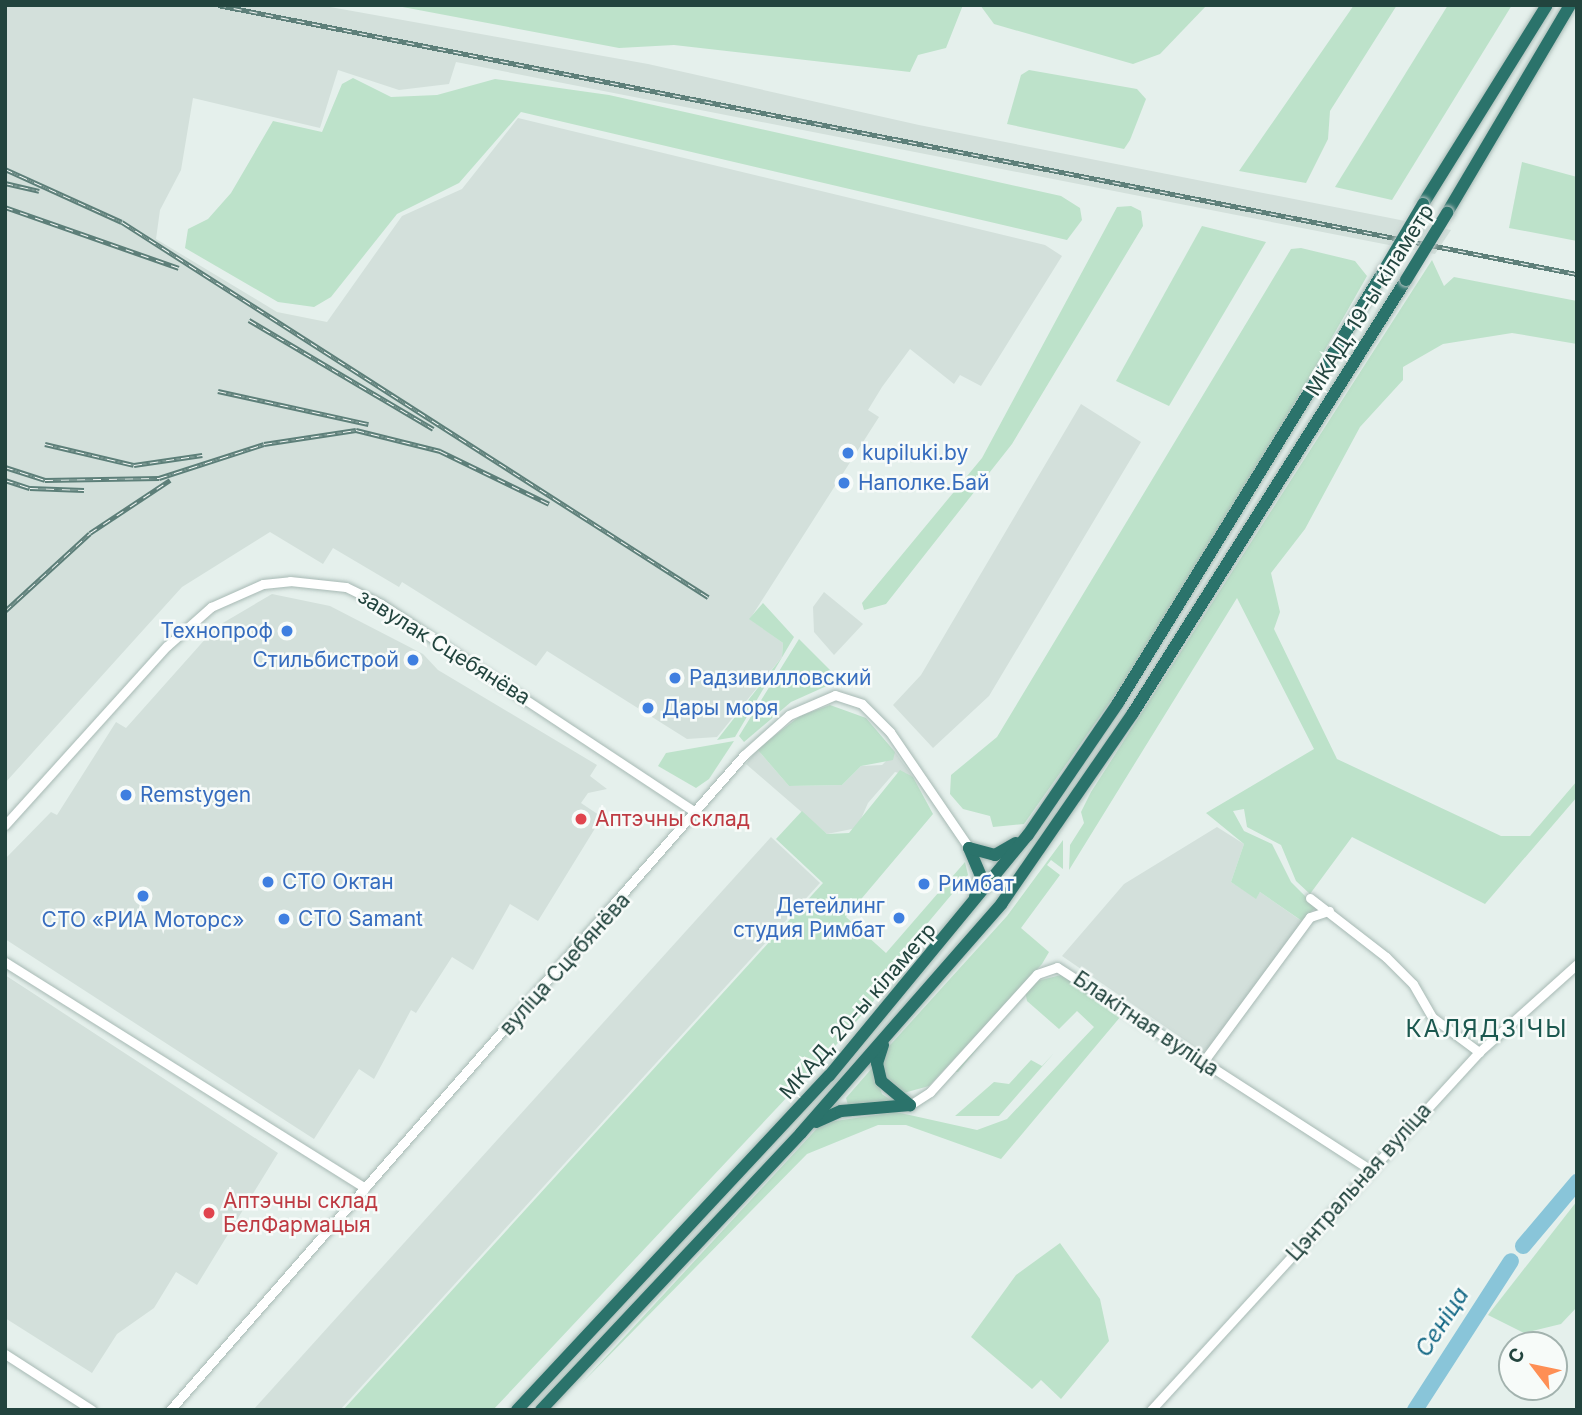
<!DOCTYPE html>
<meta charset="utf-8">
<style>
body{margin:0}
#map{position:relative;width:1582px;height:1415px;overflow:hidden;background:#e5f0ec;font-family:Inter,sans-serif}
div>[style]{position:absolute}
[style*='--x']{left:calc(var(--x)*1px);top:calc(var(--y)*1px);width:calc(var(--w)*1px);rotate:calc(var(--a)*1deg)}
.built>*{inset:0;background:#d3e0db}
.green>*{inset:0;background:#bde2ca}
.river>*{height:16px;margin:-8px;padding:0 8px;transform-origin:8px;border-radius:8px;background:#89c5d9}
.roads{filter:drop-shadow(0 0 2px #a7b9b4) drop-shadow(0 0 2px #a7b9b4)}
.minor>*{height:9px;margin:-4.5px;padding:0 4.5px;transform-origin:4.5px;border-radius:4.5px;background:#fff}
.highway>*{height:12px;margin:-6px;padding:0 6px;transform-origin:6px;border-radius:6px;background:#2b736b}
.rail>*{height:5px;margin-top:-2.5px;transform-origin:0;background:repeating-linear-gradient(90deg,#f7fbf9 0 8px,#5d7f79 0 16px);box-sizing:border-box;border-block:2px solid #5d7f79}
.bridges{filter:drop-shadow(0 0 2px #c1cbc9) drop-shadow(0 0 2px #c1cbc9)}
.highway-bridge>*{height:12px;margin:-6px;padding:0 6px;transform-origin:6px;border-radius:6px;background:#2b736b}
.dots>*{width:19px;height:19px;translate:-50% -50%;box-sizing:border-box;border:4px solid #f7fbf9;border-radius:50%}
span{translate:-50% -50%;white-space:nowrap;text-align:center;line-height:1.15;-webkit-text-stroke:5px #f7fbf9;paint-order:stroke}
.street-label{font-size:21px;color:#22443e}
.shop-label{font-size:21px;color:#366cbe}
.left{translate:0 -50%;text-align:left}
.right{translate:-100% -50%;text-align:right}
.health-label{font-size:21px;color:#be3a42}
.water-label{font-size:23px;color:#156986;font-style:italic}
.quarter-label{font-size:24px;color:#1b584f;letter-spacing:2px}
.frame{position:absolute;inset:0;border:7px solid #22443e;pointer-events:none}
.north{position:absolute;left:1498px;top:1331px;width:70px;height:70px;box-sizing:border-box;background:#f7fbf9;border:2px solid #a2b2ae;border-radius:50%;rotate:302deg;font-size:19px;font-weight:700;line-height:28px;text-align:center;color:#22443e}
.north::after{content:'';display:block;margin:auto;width:24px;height:32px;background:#fe8f55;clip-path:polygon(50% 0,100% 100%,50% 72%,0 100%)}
</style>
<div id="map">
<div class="built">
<div style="clip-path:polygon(5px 5px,319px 5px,648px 64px,919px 125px,1451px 230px,1435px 254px,456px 62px,449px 84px,399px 90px,338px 70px,320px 128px,193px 98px,181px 170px,160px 210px,156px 239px,277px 312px,327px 322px,402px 216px,462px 189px,518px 118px,1045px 245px,1062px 256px,981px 386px,960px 375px,954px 384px,910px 349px,882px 387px,868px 410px,879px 417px,750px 619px,783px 643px,782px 657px,717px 737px,687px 739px,547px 651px,536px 666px,402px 582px,399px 587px,333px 548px,323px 564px,270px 532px,182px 587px,5px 783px)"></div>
<div style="clip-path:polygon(1081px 404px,1141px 442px,989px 696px,933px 748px,893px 705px,921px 675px)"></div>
<div style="clip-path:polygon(824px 592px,863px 624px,834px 655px,814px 632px,813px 607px)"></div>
<div style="clip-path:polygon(272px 594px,330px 606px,423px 654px,438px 670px,597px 765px,590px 776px,607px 789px,588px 793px,581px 803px,602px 817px,538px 921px,510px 904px,473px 970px,452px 957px,416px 1013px,411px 1010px,374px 1079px,359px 1069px,314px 1139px,5px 939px,5px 859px,51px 812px,57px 815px,116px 722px,126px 728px,216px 627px)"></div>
<div style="clip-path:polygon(757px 749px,789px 786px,842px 785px,861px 766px,882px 765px,895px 752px,913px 777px,895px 772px,868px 803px,857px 828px,827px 834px,746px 764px)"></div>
<div style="clip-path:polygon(1217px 827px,1244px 844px,1231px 882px,1256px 898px,1260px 892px,1303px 922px,1205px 1054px,1062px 956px,1124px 884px)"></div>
<div style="clip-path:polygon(771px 837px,820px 883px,340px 1410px,253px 1410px)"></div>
<div style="clip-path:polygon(5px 975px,278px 1153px,197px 1285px,176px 1272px,154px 1308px,117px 1334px,92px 1373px,5px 1318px)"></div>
</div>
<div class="green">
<div style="clip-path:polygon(392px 5px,963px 5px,946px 48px,918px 55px,910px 72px,674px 45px,619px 48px)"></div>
<div style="clip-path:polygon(980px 5px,1207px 5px,1160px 54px,1133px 64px,994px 24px)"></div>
<div style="clip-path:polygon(1354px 5px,1397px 5px,1330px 111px,1328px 139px,1306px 183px,1239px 171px)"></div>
<div style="clip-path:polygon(1448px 5px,1512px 5px,1392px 200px,1335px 187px)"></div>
<div style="clip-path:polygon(1029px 70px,1137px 89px,1146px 99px,1130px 140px,1124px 149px,1007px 124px,1021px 75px)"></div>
<div style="clip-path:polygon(353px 78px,391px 97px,437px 95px,495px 79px,609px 95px,1061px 196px,1080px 208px,1082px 220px,1067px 240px,521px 112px,459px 183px,397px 214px,331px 297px,314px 307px,278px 302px,185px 248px,188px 229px,208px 219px,231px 193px,273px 121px,322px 132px,342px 84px)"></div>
<div style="clip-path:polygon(1522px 162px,1577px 177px,1577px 241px,1509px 228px)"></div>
<div style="clip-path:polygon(1131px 206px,1141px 211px,1143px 226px,1012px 444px,886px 604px,864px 610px,862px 603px,982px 458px,1117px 207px)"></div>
<div style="clip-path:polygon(1202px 226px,1266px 242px,1169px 406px,1116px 381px)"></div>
<div style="clip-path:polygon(1301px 248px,1355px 261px,1367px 276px,1255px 473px,1120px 688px,1024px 824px,993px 827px,990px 816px,963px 809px,950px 794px,951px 775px,997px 737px,1291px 249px)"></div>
<div style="clip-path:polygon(1432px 260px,1444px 286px,1454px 277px,1577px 301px,1577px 344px,1512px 333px,1443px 344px,1403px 367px,1403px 380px,1360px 427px,1305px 529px,1271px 573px,1280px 612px,1274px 629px,1337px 759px,1501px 836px,1530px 836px,1577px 781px,1577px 797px,1485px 904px,1352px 837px,1310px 894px,1296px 881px,1281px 845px,1247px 827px,1244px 809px,1233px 811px,1244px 831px,1272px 844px,1291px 882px,1316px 907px,1302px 921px,1260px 892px,1256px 899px,1231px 882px,1244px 844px,1206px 813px,1314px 749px,1237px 598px,1069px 870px,1070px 845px,1084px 823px,1081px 812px,1091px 792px)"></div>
<div style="clip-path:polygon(763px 603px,794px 637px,735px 737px,717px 740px,782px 657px,783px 643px,749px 619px)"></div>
<div style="clip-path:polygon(799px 639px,840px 680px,791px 702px,744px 742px,739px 736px)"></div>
<div style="clip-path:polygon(830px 705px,866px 718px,895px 752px,893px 760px,861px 766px,842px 785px,789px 786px,757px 749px,800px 716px)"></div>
<div style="clip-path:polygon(734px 741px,709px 779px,696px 788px,658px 766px,666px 753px)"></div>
<div style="clip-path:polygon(900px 770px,913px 777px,933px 814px,846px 917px,886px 953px,965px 862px,968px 875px,894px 963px,873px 1002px,837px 1044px,493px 1410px,343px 1410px,823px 883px,776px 839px,802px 811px,827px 834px,849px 833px)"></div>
<div style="clip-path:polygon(1063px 840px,1063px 869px,1051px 860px,1047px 865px,1060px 875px,1021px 928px,1049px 952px,1042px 964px,929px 1086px,900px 1094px,882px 1073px,882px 1054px,1007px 916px)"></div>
<div style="clip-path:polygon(1061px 975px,1121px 1016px,1001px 1159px,906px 1125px,878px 1125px,807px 1154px,581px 1384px,822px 1123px,896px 1112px,977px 1130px,1007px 1119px,1094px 1027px,1077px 1011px,1059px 1029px,1027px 1001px,1025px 991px,1033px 982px)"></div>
<div style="clip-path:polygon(1012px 1007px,958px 1072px,953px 1072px)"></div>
<div style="clip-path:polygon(1054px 1053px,999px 1116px,955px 1116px,994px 1082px,1009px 1084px,1031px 1060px,1042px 1066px)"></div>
<div style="clip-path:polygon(873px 1067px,882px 1094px,898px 1105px,849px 1108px,846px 1098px)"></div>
<div style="clip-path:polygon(1577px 1201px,1577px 1307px,1561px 1324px,1524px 1333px,1488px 1315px)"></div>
<div style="clip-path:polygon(1060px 1243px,1100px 1299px,1109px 1341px,1061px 1399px,1041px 1380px,1032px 1389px,971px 1337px,1016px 1275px)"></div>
</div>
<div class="river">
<div style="--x:1523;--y:1246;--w:84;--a:-49.8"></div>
<div style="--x:1415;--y:1410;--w:177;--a:-57.2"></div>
</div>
<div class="roads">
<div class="minor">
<div style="--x:5;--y:825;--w:241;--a:-47.9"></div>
<div style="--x:167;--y:646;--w:59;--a:-41.6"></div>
<div style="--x:211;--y:607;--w:57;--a:-23.9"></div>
<div style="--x:263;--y:584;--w:27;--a:-6"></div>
<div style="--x:290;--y:581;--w:56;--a:6.1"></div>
<div style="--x:346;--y:587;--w:39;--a:26"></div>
<div style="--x:381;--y:604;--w:379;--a:33.5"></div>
<div style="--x:1310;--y:898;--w:96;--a:37.8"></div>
<div style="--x:1386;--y:957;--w:38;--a:45"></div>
<div style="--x:1413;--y:984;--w:38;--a:60"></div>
<div style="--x:1432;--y:1017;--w:59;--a:36.7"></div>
<div style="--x:5;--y:962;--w:425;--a:32.1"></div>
<div style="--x:1203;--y:1062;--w:180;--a:-53.6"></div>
<div style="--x:1310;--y:917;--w:20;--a:-18"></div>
<div style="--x:910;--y:1105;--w:24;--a:-33"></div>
<div style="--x:930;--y:1092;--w:159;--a:-47.8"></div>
<div style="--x:1037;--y:974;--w:21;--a:-19"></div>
<div style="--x:1057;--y:967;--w:374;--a:32.9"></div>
<div style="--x:5;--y:1354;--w:103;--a:32.8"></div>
<div style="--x:170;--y:1410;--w:871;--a:-48.77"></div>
<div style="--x:744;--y:755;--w:60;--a:-41.6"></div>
<div style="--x:789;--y:715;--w:50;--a:-23.5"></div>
<div style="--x:835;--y:695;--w:28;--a:18"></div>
<div style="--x:862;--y:704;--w:40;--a:45"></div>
<div style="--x:890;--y:732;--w:140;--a:55.7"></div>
<div style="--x:1151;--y:1410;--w:486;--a:-47.5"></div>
<div style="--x:1479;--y:1052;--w:132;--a:-41.9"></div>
</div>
<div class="highway">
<div style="--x:1423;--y:204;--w:234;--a:-58.1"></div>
<div style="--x:1447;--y:213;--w:242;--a:-59.4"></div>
<div style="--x:969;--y:848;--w:30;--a:67"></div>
<div style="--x:981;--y:876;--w:22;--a:106"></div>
<div style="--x:969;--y:848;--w:27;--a:15"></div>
<div style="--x:995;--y:855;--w:24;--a:-30"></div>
<div style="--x:883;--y:1045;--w:19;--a:108"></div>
<div style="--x:877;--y:1063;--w:18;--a:77"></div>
<div style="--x:881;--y:1081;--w:38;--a:40"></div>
<div style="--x:816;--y:1122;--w:27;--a:-24"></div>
<div style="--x:841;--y:1111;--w:69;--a:-5"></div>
<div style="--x:517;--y:1410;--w:457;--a:-47"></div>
<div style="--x:829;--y:1076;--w:313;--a:-50.5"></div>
<div style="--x:1028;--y:835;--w:160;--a:-55.7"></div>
<div style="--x:1118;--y:703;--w:506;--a:-58.41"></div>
<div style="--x:541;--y:1410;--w:380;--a:-46.8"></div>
<div style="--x:801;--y:1133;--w:305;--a:-48.8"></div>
<div style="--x:1002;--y:903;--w:231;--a:-55.4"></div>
<div style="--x:1133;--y:713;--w:512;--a:-57.77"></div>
</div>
</div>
<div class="rail">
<div style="--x:218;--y:5;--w:1385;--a:11.2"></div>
<div style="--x:5;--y:169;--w:128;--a:24.4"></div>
<div style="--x:122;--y:222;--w:696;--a:32.62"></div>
<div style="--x:5;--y:183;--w:35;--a:13"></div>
<div style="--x:5;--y:207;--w:184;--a:19.3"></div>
<div style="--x:249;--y:320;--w:214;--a:30.6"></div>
<div style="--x:218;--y:391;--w:154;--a:12.4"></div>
<div style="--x:45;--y:444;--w:91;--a:13.3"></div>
<div style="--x:134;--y:465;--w:69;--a:-8.4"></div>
<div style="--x:5;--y:467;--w:42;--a:18"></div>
<div style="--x:45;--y:480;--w:114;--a:-1"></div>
<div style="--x:159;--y:478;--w:110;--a:-17.9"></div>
<div style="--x:264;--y:444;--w:93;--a:-8.7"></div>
<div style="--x:356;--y:430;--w:87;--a:14"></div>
<div style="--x:440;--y:451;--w:121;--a:25.9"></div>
<div style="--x:5;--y:480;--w:26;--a:18"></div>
<div style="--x:30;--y:488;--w:54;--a:2.1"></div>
<div style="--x:5;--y:611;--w:115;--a:-42.5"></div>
<div style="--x:90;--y:533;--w:96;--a:-33.5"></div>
</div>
<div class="bridges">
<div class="highway-bridge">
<div style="--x:1383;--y:272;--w:79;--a:-59.5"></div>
<div style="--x:1406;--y:280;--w:79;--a:-58.5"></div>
</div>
</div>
<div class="dots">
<div style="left:848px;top:453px;background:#3f7fe0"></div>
<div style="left:844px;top:483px;background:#3f7fe0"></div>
<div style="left:287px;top:631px;background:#3f7fe0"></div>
<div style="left:413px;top:660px;background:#3f7fe0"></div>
<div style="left:675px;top:678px;background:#3f7fe0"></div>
<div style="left:648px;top:708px;background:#3f7fe0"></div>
<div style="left:126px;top:795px;background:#3f7fe0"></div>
<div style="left:581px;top:819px;background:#e0444e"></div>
<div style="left:268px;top:882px;background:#3f7fe0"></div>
<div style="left:924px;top:884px;background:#3f7fe0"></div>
<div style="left:143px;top:896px;background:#3f7fe0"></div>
<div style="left:899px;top:918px;background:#3f7fe0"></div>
<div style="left:284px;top:919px;background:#3f7fe0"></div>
<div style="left:209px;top:1213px;background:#e0444e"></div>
</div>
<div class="street-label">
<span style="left:1370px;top:300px;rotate:-58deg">МКАД, 19-ы кіламетр</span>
<span style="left:444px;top:647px;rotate:32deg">завулак Сцебянёва</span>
<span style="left:565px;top:964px;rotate:-48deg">вуліца Сцебянёва</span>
<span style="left:858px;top:1011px;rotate:-49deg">МКАД, 20-ы кіламетр</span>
<span style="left:1146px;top:1024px;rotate:34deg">Блакітная вуліца</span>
<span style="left:1359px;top:1182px;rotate:-48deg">Цэнтральная вуліца</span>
</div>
<div class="shop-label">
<span class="left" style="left:862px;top:453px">kupiluki.by</span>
<span class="left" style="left:858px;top:483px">Наполке.Бай</span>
<span class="right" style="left:273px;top:631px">Технопроф</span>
<span class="right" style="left:399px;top:660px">Стильбистрой</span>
<span class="left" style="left:689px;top:678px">Радзивилловский</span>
<span class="left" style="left:662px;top:708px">Дары моря</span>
<span class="left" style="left:140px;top:795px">Remstygen</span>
<span class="left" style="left:282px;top:882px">СТО Октан</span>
<span class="left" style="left:938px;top:884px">Римбат</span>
<span class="right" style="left:885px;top:918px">Детейлинг<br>студия Римбат</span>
<span class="left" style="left:298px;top:919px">СТО Samant</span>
<span style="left:143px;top:920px">СТО «РИА Моторс»</span>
</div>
<div class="health-label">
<span class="left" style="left:595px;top:819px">Аптэчны склад</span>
<span class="left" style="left:223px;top:1213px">Аптэчны склад<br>БелФармацыя</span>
</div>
<div class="water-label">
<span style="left:1442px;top:1322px;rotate:-57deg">Сеніца</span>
</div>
<div class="quarter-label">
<span style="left:1487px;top:1029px">КАЛЯДЗІЧЫ</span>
</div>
<div class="frame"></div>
<div class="north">С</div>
</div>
